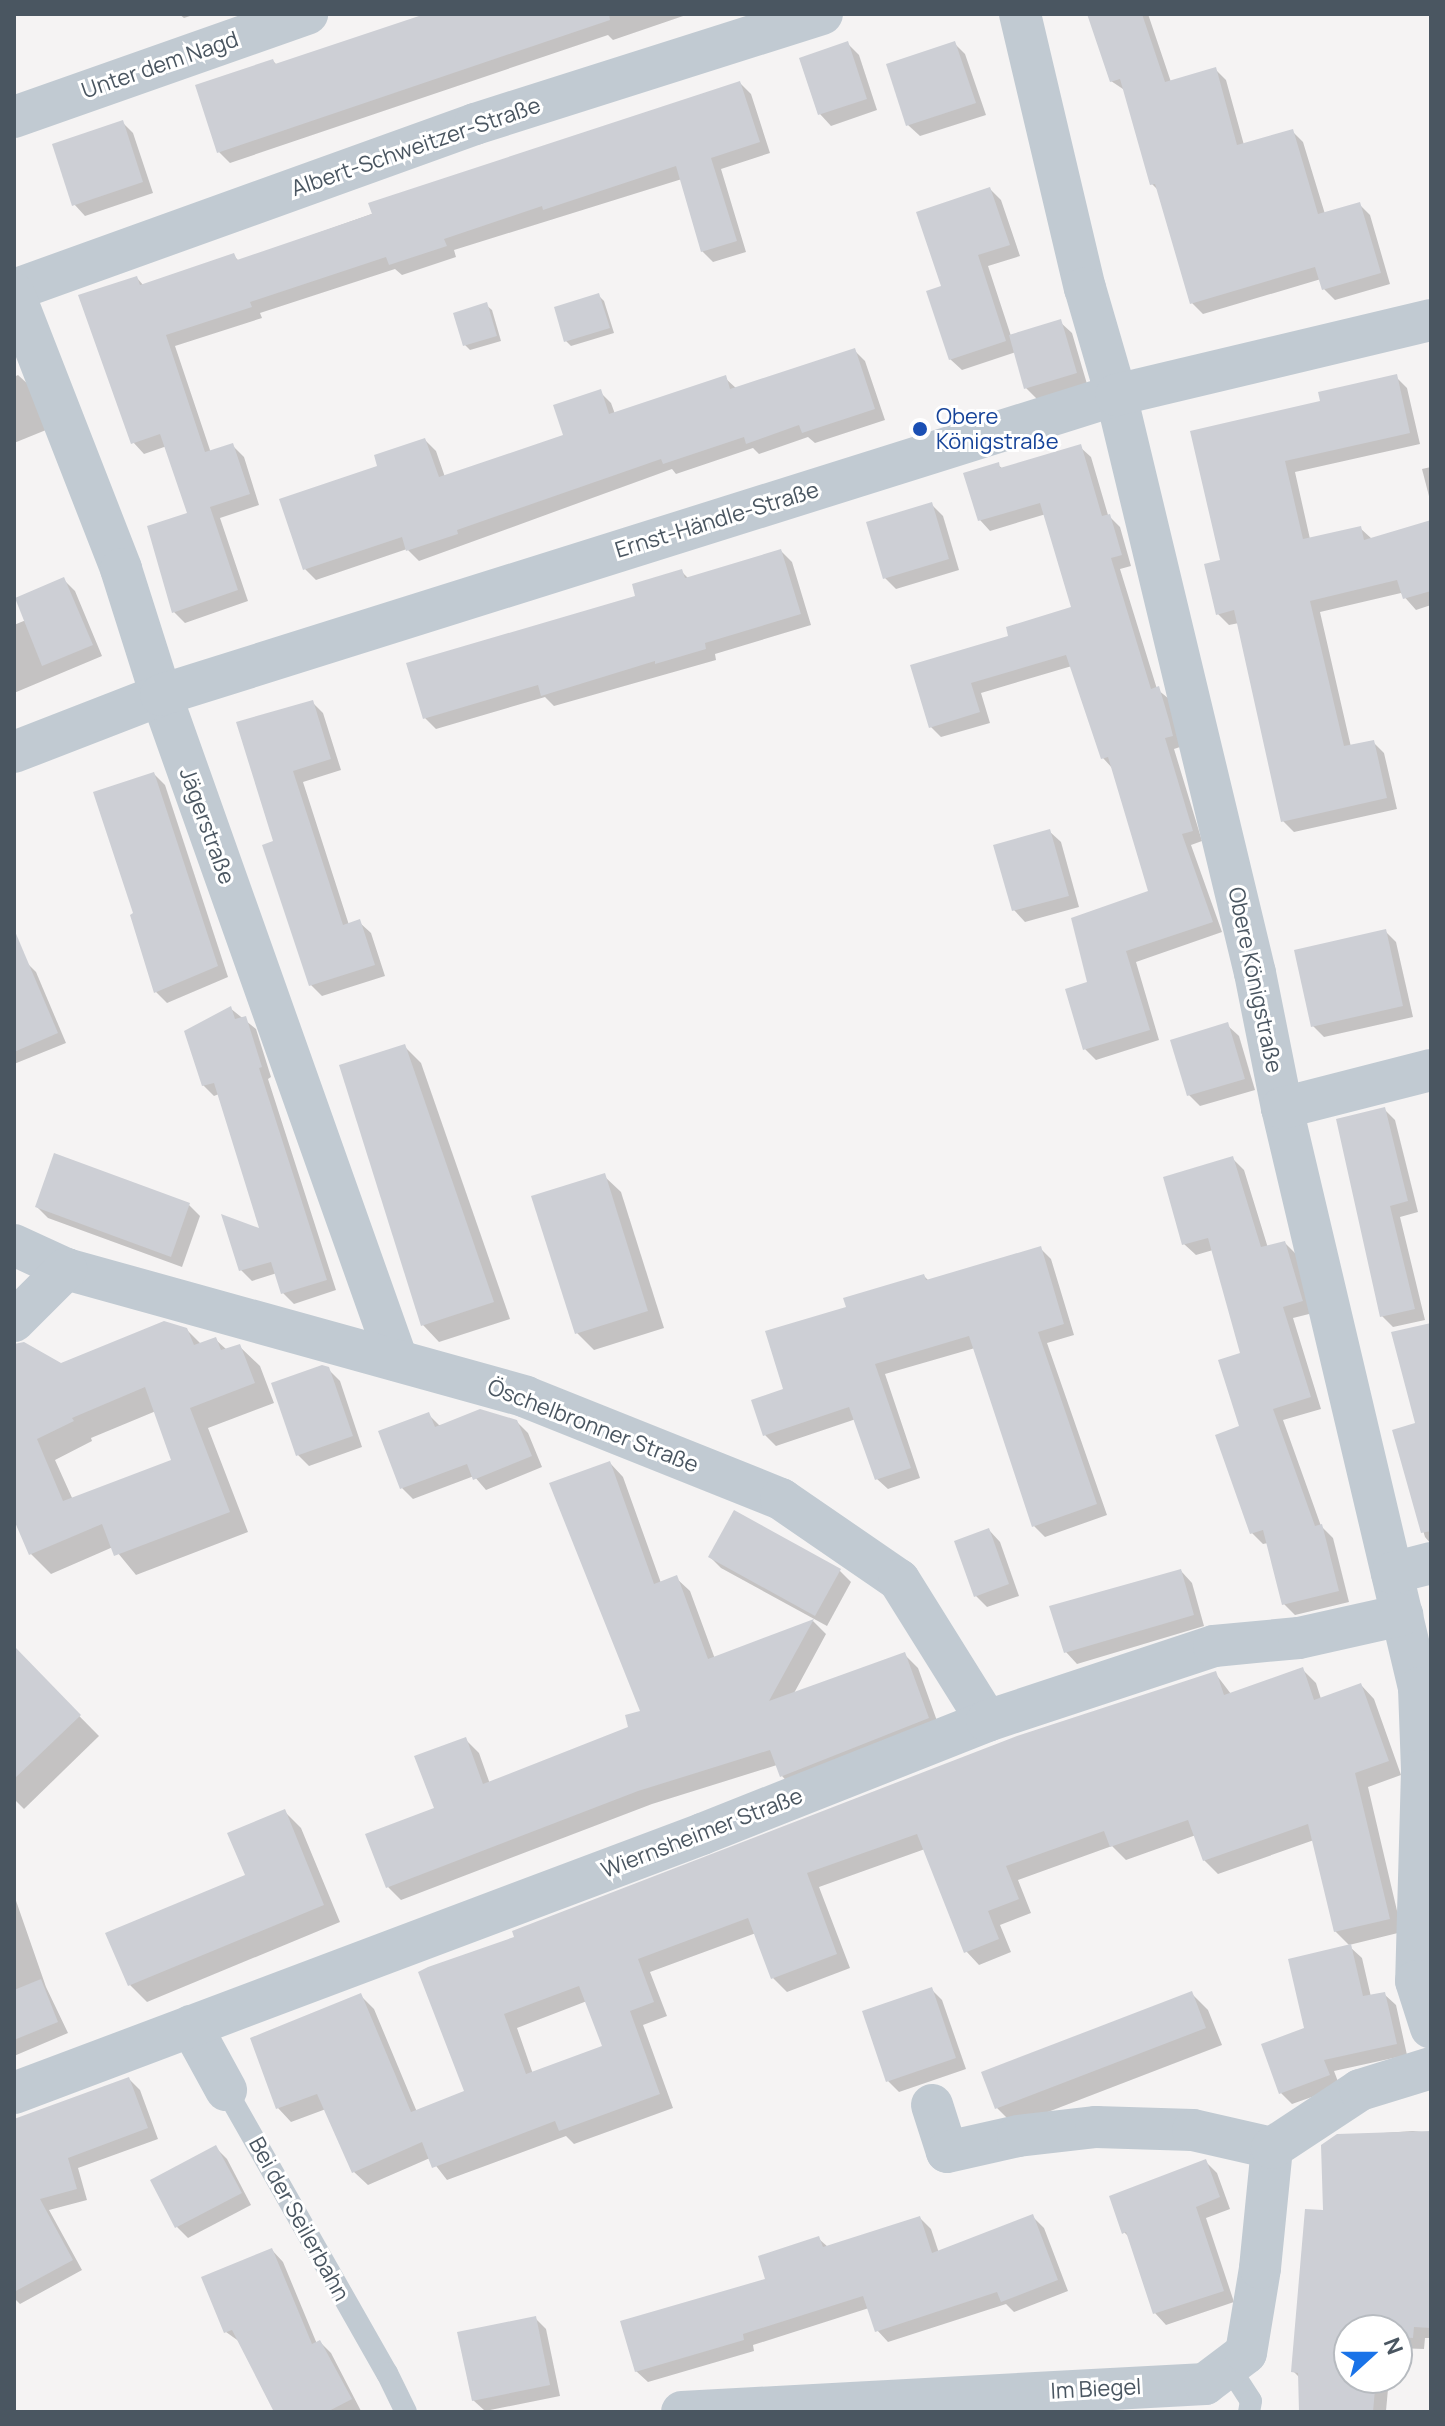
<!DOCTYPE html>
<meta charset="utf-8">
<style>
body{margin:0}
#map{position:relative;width:1445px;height:2426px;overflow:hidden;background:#f5f3f3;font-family:Manrope,sans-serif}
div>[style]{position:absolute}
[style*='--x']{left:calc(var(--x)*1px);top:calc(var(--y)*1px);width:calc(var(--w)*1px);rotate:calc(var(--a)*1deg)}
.shadow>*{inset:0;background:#0003}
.building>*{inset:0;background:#cdcfd5}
.service>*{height:22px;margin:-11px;padding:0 11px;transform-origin:11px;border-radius:11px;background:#c1cad2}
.minor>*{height:42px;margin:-21px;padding:0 21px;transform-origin:21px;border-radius:21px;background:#c1cad2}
.dots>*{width:22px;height:22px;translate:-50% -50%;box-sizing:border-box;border:4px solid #fff;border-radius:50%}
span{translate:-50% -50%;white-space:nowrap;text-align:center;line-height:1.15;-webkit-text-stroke:6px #fff;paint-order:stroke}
.street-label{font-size:22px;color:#4a5661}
.transit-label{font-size:22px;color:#164399}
.left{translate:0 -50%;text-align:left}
.frame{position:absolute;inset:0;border:16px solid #4a5661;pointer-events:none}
.north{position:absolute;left:1333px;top:2314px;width:80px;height:80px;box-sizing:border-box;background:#fff;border:2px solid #b7bbc0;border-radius:50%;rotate:69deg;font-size:22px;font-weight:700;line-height:32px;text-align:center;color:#4a5661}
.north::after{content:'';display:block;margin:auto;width:28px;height:36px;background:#1a73e8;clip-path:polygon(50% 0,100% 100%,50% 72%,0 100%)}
</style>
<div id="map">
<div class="shadow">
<div style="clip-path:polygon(179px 14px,196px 14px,184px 18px)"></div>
<div style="clip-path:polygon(431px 14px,689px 14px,613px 40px,608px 35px,230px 163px,219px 152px,273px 61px,277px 65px)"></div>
<div style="clip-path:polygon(1090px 14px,1148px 14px,1171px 82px,1215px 69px,1226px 80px,1244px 145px,1292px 131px,1303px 142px,1325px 214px,1359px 204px,1370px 215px,1390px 284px,1335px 300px,1324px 289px,1321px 279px,1203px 314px,1192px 303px,1159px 191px,1152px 184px,1126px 91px,1111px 81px)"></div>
<div style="clip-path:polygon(954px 43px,965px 54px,986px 115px,920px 136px,908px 125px)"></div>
<div style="clip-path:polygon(848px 44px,859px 55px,877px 110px,831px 126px,820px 114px,802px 59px)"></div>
<div style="clip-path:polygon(740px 83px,751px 94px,770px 153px,721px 169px,746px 252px,713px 262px,702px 251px,682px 179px,454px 250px,456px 257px,402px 275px,395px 269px,260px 313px,262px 318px,175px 346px,211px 453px,233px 446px,244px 457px,259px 505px,220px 518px,248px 601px,185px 623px,174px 612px,190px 514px,167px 446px,144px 454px,133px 442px,137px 278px,144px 286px,234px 256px,239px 261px)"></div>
<div style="clip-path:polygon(122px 122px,133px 133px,153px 193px,85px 216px,74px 204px)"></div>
<div style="clip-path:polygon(990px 189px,1001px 200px,1020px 256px,988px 266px,1011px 336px,1060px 322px,1072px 333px,1087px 384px,1037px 399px,1026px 388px,1016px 352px,962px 370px,950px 359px,943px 287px)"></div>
<div style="clip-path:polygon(599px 296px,604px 301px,614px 333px,571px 346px,566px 341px)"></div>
<div style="clip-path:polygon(486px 305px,492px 310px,501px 341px,470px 350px,465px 345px)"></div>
<div style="clip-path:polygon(854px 350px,865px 361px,885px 420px,815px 443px,808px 437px,759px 454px,753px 448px,676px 474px,672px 469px,419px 561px,407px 549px,316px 580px,305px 569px,380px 467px,425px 440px,436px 451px,445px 477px,566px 437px,600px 392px,611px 403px,615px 414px,725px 378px,737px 389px)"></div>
<div style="clip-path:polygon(18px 375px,30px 386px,46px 430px,14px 443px,14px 377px)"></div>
<div style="clip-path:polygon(1396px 377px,1407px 388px,1420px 444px,1295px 472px,1310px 539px,1360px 528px,1372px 539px,1431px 522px,1431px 605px,1416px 610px,1401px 593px,1320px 612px,1351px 747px,1373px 742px,1384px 753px,1397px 809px,1294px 832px,1283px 821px,1239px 623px,1229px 625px,1218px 614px,1223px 562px,1192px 433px,1323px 403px)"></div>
<div style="clip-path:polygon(1080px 447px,1091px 457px,1108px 515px,1120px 527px,1131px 566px,1120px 569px,1157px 689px,1169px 699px,1183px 746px,1174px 749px,1202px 841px,1191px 845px,1222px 932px,1136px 962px,1159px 1040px,1096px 1060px,1085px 1049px,1090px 983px,1151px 892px,1113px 769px,1103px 758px,1072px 666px,981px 693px,990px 723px,941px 737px,930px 726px,1011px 637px,1073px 609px,1046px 514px,990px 531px,980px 520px,998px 465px,1003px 469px)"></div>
<div style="clip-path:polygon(1431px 467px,1431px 504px,1422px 469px)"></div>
<div style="clip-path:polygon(932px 505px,943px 516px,959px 570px,896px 589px,885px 578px)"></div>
<div style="clip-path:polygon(781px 551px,792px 562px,811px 625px,715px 654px,716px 660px,554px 706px,545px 697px,436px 729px,425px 718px,682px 572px,689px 579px)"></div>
<div style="clip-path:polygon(64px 580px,75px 591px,102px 656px,14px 693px,14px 625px,26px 620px)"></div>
<div style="clip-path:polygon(312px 702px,323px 713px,341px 770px,303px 782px,349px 925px,359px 922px,371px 933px,385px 976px,322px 996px,311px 985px,275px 843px,238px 724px)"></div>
<div style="clip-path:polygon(154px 774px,165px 785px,228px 977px,167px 1003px,156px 992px,136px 915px)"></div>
<div style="clip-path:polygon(1049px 831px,1061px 842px,1079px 907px,1025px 922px,1014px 910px)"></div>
<div style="clip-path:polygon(1385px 931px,1396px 942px,1413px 1017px,1324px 1037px,1313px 1026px)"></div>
<div style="clip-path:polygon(27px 963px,36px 972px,66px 1043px,14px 1064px,14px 968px)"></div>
<div style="clip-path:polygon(230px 1008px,256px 1029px,271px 1077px,268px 1079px,336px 1290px,294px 1304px,283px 1293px,277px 1273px,252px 1281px,241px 1270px,262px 1231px,219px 1094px,214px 1096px,203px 1085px)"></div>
<div style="clip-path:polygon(1227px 1025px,1239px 1036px,1255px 1090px,1200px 1106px,1189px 1095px)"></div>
<div style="clip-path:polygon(404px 1046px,421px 1063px,510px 1319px,439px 1342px,423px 1325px)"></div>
<div style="clip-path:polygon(1384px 1109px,1395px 1120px,1418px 1212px,1400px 1217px,1425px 1320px,1393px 1327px,1382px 1316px)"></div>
<div style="clip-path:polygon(1233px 1159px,1244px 1170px,1268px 1248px,1285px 1243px,1296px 1254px,1313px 1313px,1293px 1318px,1321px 1409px,1283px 1420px,1321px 1526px,1333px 1538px,1349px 1602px,1295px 1615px,1284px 1604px,1268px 1543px,1263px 1544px,1252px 1533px,1241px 1428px,1243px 1354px,1213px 1250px,1196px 1255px,1184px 1244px)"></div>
<div style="clip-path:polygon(604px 1176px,621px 1192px,664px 1328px,594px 1350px,577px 1333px)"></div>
<div style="clip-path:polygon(189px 1205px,200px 1216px,182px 1267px,48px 1218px,37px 1207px)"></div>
<div style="clip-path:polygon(1040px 1248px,1051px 1259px,1074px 1335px,1047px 1343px,1107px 1515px,1045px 1537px,1034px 1526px,975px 1348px,885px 1374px,920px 1478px,888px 1489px,877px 1479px,856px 1419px,776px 1446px,765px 1435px,753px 1401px,785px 1390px,848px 1309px,924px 1276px,929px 1281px)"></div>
<div style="clip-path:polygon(1431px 1325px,1431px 1544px,1425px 1537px,1394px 1431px,1417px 1425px)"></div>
<div style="clip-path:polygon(evenodd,186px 1329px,201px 1344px,215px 1339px,227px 1350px,239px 1346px,260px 1366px,274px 1403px,208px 1428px,248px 1532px,136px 1575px,113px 1547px,51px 1574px,31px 1554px,14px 1515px,14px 1359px,61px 1365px,186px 1329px,156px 1411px,174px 1461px,73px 1500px,55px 1460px,92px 1441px,91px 1438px,156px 1411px)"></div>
<div style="clip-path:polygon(328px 1369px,340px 1381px,362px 1447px,309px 1466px,298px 1455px)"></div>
<div style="clip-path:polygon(428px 1414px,439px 1425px,516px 1421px,528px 1433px,542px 1467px,486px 1490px,474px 1476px,413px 1499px,402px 1488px)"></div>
<div style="clip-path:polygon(610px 1463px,623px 1477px,661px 1583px,676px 1578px,690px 1591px,715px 1659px,813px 1621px,826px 1634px,793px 1695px,905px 1655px,918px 1668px,941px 1732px,795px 1790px,782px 1776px,777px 1765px,652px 1804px,401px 1900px,388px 1887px,437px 1810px,465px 1739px,479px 1753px,490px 1784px,631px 1728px,642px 1712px)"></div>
<div style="clip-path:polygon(989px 1530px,1000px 1542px,1019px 1596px,987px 1607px,976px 1596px)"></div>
<div style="clip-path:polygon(710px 1557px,840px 1571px,851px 1582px,827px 1626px,721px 1568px)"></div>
<div style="clip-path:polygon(1181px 1571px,1192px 1583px,1204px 1626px,1077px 1664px,1066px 1652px)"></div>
<div style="clip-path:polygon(14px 1650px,99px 1736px,24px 1809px,14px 1799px)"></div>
<div style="clip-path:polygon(evenodd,1302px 1669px,1316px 1683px,1321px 1699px,1361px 1685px,1374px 1699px,1401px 1775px,1368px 1787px,1402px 1932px,1349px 1945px,1335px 1931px,1314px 1840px,1218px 1874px,1204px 1860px,1196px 1835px,1126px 1860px,1112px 1846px,1018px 1880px,1031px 1913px,1000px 1925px,1011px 1952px,979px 1965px,966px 1951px,925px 1849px,819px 1887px,850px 1968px,787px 1992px,773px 1978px,756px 1933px,650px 1972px,667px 2016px,643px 2025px,673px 2108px,574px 2144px,566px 2136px,447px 2180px,430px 2158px,368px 2185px,354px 2172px,326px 2109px,291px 2122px,278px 2108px,361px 1996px,374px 2009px,417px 2112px,466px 2092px,421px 1973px,1215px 1673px,1231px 1694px,1302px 1669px,587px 2001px,604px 2048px,533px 2074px,517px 2028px,587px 2001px)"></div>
<div style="clip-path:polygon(284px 1811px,301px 1828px,340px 1922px,147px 2002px,130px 1985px,248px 1876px)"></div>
<div style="clip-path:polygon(14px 1895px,46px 1987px,68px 2033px,14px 2056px)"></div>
<div style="clip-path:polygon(1350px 1947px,1362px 1958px,1371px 1997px,1384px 1994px,1396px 2005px,1407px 2055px,1334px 2071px,1340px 2087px,1292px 2104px,1281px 2093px,1306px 2029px)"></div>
<div style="clip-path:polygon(931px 1989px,942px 2000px,966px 2069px,899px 2092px,888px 2081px)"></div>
<div style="clip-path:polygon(1191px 1993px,1208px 2010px,1222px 2045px,1014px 2125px,997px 2108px,983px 2073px)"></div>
<div style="clip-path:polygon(129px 2079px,140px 2090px,158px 2139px,78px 2168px,87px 2200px,49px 2210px,82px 2270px,20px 2304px,14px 2298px,14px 2122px)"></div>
<div style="clip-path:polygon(1413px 2131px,1431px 2133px,1431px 2338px,1425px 2338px,1424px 2349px,1397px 2348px,1397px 2330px,1349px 2330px,1349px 2378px,1389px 2378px,1386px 2411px,1405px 2412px,1301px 2412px,1300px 2378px,1293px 2371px,1338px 2136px)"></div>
<div style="clip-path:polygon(216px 2148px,227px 2159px,251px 2205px,188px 2238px,177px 2227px,153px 2181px)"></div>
<div style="clip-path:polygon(1205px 2161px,1217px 2173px,1230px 2209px,1206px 2218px,1234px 2302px,1166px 2325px,1155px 2313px,1130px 2238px,1124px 2232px)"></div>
<div style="clip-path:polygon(1033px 2217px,1044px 2228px,1068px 2291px,1014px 2312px,1006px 2304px,888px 2342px,877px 2330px,869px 2308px,753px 2345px,754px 2351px,648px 2382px,636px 2371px,768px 2280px,819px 2239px,828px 2247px,920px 2218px,931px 2229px,939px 2253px)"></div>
<div style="clip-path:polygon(272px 2250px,283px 2262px,317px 2344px,320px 2342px,331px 2353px,361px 2411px,276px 2412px,240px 2342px,226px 2332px)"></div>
<div style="clip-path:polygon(535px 2318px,546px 2329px,560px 2396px,485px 2411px,473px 2400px)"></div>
<div style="clip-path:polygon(1203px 2410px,1205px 2412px,1168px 2412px)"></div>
</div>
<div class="building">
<div style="clip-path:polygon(425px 14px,609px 14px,610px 20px,217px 153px,195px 85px,273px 59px,275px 64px)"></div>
<div style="clip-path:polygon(1087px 14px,1142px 14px,1165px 82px,1216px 67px,1237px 145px,1293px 129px,1318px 214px,1360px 202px,1381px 273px,1322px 290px,1315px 267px,1190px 304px,1155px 184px,1150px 185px,1120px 79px,1110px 82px)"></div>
<div style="clip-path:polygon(848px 41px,867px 99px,818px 115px,799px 58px)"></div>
<div style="clip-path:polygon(955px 41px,976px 103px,906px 126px,886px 64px)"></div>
<div style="clip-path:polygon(740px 81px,760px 142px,711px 158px,737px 241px,701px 252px,676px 166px,543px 210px,542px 206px,444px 239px,447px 246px,389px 265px,386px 257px,250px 302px,252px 307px,166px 335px,205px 452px,233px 443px,250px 494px,210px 507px,238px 590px,172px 613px,147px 526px,187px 513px,160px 434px,131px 444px,78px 295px,137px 276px,140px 285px,234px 253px,237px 260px,372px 214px,368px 203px)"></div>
<div style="clip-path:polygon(123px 120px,143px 182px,72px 206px,52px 144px)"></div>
<div style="clip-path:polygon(990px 187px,1010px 245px,978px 255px,1006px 341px,949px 360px,926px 291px,941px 286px,916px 212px)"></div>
<div style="clip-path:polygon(599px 293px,610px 328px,564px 342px,554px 307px)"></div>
<div style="clip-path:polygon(487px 302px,497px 336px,463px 346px,453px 313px)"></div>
<div style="clip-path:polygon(1061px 319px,1077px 373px,1024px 389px,1009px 335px)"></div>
<div style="clip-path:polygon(855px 348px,875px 409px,802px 433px,799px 425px,746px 444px,744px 437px,663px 464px,661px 459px,457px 530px,458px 534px,406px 551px,402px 537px,303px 570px,279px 499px,377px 466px,374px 455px,425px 438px,439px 477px,563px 435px,553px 405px,601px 389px,609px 414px,726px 375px,730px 389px)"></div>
<div style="clip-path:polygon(1397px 374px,1410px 433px,1285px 461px,1303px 539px,1361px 526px,1364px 540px,1431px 520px,1431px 591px,1403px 599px,1397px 580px,1310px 601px,1344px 746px,1374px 740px,1387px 798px,1281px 822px,1234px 610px,1216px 615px,1204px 564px,1220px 560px,1190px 431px,1320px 401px,1318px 392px)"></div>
<div style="clip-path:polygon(1081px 444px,1102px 516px,1110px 514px,1122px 555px,1111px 558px,1151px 689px,1159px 686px,1169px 720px,1173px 736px,1165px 738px,1193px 831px,1182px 834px,1213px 922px,1126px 951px,1150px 1030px,1083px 1050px,1065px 989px,1087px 982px,1071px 918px,1148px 891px,1108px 757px,1101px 759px,1066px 655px,971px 683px,980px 712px,929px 728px,910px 665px,1008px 636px,1006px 627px,1071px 607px,1040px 503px,978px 521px,963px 473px,999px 462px,1000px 468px)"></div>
<div style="clip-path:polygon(932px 502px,949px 559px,883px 579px,866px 522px)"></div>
<div style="clip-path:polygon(781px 549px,801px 614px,705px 643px,706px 649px,655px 664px,655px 661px,541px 696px,538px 685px,423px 719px,406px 663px,635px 596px,632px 584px,682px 569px,685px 578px)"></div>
<div style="clip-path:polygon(64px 577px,93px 645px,42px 666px,15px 598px)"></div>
<div style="clip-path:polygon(313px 700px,331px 759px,293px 771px,343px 925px,360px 919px,375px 965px,309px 986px,262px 845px,273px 841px,236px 722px)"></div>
<div style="clip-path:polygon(154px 772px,218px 966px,154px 993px,130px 915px,133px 913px,93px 792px)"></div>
<div style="clip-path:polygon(1050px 829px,1069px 896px,1012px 911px,993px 845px)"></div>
<div style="clip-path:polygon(14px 929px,58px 1033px,14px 1052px)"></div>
<div style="clip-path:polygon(1386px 929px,1403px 1006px,1311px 1027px,1294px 950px)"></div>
<div style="clip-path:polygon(231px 1006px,235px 1019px,246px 1016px,262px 1067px,259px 1068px,327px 1280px,281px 1294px,271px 1262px,239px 1271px,221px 1214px,259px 1228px,214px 1083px,202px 1086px,184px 1031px)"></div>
<div style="clip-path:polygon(1228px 1022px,1245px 1079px,1187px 1096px,1170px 1040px)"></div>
<div style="clip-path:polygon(405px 1044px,494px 1302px,421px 1326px,339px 1065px)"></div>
<div style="clip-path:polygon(1385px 1107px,1408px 1201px,1390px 1206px,1415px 1309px,1380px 1317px,1336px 1119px)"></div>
<div style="clip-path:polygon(54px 1153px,190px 1203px,171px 1257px,35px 1207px)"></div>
<div style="clip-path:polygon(1233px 1156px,1261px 1247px,1285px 1241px,1302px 1298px,1303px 1301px,1283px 1307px,1311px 1397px,1273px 1409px,1315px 1526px,1322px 1524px,1339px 1591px,1282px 1605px,1263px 1530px,1250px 1534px,1215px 1435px,1239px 1426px,1218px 1360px,1240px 1353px,1208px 1238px,1182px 1245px,1163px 1177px)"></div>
<div style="clip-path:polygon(605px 1173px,648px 1311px,575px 1334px,531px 1196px)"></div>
<div style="clip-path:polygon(1041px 1246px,1064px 1324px,1038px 1332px,1097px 1504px,1032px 1527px,969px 1336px,875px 1364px,911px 1468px,875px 1480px,849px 1407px,763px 1436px,751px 1400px,783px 1389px,765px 1331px,846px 1307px,843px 1298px,924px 1274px,926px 1280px)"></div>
<div style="clip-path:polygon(evenodd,164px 1321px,187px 1328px,194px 1345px,216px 1337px,221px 1350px,240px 1344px,255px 1383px,190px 1408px,230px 1512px,114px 1556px,102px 1524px,29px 1555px,14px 1520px,14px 1344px,24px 1342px,61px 1363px,164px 1321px,145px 1387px,171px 1460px,63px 1501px,37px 1439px,74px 1421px,72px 1418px,145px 1387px)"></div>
<div style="clip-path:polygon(1431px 1323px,1431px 1531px,1421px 1533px,1392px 1430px,1415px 1423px,1391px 1332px)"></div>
<div style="clip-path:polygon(322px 1365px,329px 1367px,353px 1436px,296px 1456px,271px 1383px)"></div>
<div style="clip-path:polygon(480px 1409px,517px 1420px,532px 1456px,473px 1480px,467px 1464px,400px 1489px,378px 1431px,429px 1412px,435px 1427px)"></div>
<div style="clip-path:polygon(610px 1461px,654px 1584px,677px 1575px,708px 1659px,814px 1619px,769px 1701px,905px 1652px,929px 1718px,780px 1777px,770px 1750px,638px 1791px,386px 1888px,365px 1834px,434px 1808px,414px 1756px,466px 1737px,483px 1784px,628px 1727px,625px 1715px,640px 1711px,549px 1483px)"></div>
<div style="clip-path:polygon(734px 1510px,841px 1569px,815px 1616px,708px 1557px)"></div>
<div style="clip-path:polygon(989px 1528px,1009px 1584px,974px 1597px,954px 1541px)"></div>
<div style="clip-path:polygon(1181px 1569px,1194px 1615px,1064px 1653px,1049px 1606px)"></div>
<div style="clip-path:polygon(14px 1646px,81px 1715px,14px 1779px)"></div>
<div style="clip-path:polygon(evenodd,1303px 1667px,1314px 1700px,1361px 1683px,1389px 1761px,1355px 1773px,1390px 1919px,1334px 1932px,1308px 1824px,1203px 1861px,1188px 1820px,1110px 1847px,1104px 1831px,1006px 1866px,1019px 1899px,988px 1911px,999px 1939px,964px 1953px,917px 1834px,807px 1873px,837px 1954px,771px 1979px,748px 1918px,638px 1959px,654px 2002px,630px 2011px,660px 2094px,559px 2131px,555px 2121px,432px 2168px,422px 2142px,352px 2173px,317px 2094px,276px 2109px,250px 2038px,361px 1993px,411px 2112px,464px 2091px,418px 1972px,428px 1967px,514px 1937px,512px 1931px,1017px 1736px,1216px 1671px,1224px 1695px,1303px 1667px,579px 1986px,602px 2046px,526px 2074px,504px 2014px,579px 1986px)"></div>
<div style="clip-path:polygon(285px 1809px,324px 1905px,128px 1986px,105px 1933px,245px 1875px,227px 1833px)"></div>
<div style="clip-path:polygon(1351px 1944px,1363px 1996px,1385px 1992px,1397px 2044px,1324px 2060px,1330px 2075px,1279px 2094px,1261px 2044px,1304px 2028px,1288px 1959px)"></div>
<div style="clip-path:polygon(41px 1979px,58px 2022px,14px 2040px,14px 1990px)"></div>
<div style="clip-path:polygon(932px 1987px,956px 2058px,886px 2082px,862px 2011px)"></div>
<div style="clip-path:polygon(1192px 1991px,1206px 2028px,995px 2109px,981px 2072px)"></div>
<div style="clip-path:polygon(129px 2077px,148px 2128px,68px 2158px,77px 2189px,40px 2199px,73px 2260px,14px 2292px,14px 2119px)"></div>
<div style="clip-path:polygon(1431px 2131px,1431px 2328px,1414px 2327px,1413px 2338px,1397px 2337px,1397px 2330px,1349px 2330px,1349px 2378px,1376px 2378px,1373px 2412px,1299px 2412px,1298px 2373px,1291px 2372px,1305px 2209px,1323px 2210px,1321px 2145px,1337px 2134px)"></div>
<div style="clip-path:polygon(216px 2145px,242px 2193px,175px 2228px,150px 2180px)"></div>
<div style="clip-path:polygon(1206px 2159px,1220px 2197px,1196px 2207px,1224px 2291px,1153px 2314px,1126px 2232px,1122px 2234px,1109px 2196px)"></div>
<div style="clip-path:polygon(1033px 2214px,1058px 2280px,1001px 2302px,997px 2292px,875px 2332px,863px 2296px,743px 2334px,744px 2340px,635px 2372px,620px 2321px,765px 2279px,758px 2256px,819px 2236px,823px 2247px,920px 2216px,932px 2253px)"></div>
<div style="clip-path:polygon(272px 2248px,312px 2344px,320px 2340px,352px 2399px,327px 2412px,274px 2412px,232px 2330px,224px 2333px,201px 2277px)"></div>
<div style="clip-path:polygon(536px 2316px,550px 2385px,472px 2401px,457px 2332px)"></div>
</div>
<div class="service">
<div style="--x:226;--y:2090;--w:326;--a:60.4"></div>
<div style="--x:387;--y:2373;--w:43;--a:64"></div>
<div style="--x:1229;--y:2367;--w:40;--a:57.1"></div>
<div style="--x:1251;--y:2401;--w:11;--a:100"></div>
</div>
<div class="minor">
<div style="--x:1020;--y:14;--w:282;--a:76.7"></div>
<div style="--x:1085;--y:288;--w:111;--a:73.8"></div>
<div style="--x:1116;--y:395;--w:594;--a:76.48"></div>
<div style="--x:1255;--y:973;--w:138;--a:78.7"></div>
<div style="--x:1282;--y:1108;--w:596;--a:76.71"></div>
<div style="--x:1419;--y:1688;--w:83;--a:87.9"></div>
<div style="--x:1422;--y:1771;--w:210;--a:91.6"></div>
<div style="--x:1416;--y:1981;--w:49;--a:72.3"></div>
<div style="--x:14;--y:117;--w:311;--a:-19.4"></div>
<div style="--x:14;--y:290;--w:490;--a:-19.8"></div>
<div style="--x:475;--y:124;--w:364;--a:-17.6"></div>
<div style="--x:14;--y:294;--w:295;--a:68.7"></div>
<div style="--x:121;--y:569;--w:132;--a:72.4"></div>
<div style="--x:161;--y:695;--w:706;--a:70.46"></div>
<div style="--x:14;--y:752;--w:158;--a:-21.2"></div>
<div style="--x:161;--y:695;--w:1001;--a:-17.44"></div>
<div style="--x:1116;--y:395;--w:324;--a:-13.4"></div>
<div style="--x:1282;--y:1108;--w:154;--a:-14.3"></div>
<div style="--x:14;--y:1245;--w:57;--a:24.8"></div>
<div style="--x:66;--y:1269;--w:477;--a:15.5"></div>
<div style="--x:526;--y:1397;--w:275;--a:21.8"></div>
<div style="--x:781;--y:1499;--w:143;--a:34.5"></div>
<div style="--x:899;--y:1580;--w:166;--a:58"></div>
<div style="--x:14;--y:1321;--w:74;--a:-45"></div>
<div style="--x:1392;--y:1573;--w:40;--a:-14.4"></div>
<div style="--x:191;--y:2026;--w:73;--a:61.3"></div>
<div style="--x:14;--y:2093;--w:735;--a:-20.63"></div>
<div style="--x:702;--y:1834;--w:307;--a:-21.6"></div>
<div style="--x:987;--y:1721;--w:239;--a:-18.3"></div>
<div style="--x:1214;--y:1646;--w:85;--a:-5.4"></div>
<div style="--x:1299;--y:1638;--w:106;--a:-12.6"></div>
<div style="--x:932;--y:2105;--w:49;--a:72.3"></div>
<div style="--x:947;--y:2152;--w:73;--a:-12.7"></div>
<div style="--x:1018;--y:2136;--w:79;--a:-6.6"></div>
<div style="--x:1096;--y:2127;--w:97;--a:1.8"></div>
<div style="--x:1193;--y:2130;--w:81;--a:12.8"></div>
<div style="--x:682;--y:2412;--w:524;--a:-3.06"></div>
<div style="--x:1205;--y:2384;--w:51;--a:-37.1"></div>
<div style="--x:1246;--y:2353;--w:86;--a:-80.6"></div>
<div style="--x:1260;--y:2268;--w:121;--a:-84.3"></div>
<div style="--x:1272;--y:2148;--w:105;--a:-33.4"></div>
<div style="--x:1360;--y:2090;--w:74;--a:-17.2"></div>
</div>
<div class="dots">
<div style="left:920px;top:429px;background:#1a4fb4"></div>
</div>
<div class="street-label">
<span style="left:160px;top:65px;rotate:-19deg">Unter dem Nagd</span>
<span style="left:416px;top:147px;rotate:-19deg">Albert-Schweitzer-Straße</span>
<span style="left:717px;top:520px;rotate:-17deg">Ernst-Händle-Straße</span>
<span style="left:207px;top:826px;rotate:70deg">Jägerstraße</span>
<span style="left:1255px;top:980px;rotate:78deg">Obere Königstraße</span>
<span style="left:593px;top:1426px;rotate:21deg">Öschelbronner Straße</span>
<span style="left:702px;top:1833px;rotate:-21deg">Wiernsheimer Straße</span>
<span style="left:299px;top:2219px;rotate:61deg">Bei der Seilerbahn</span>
<span style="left:1096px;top:2389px;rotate:-3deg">Im Biegel</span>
</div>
<div class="transit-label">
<span class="left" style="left:936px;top:429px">Obere<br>Königstraße</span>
</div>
<div class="frame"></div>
<div class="north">N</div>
</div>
